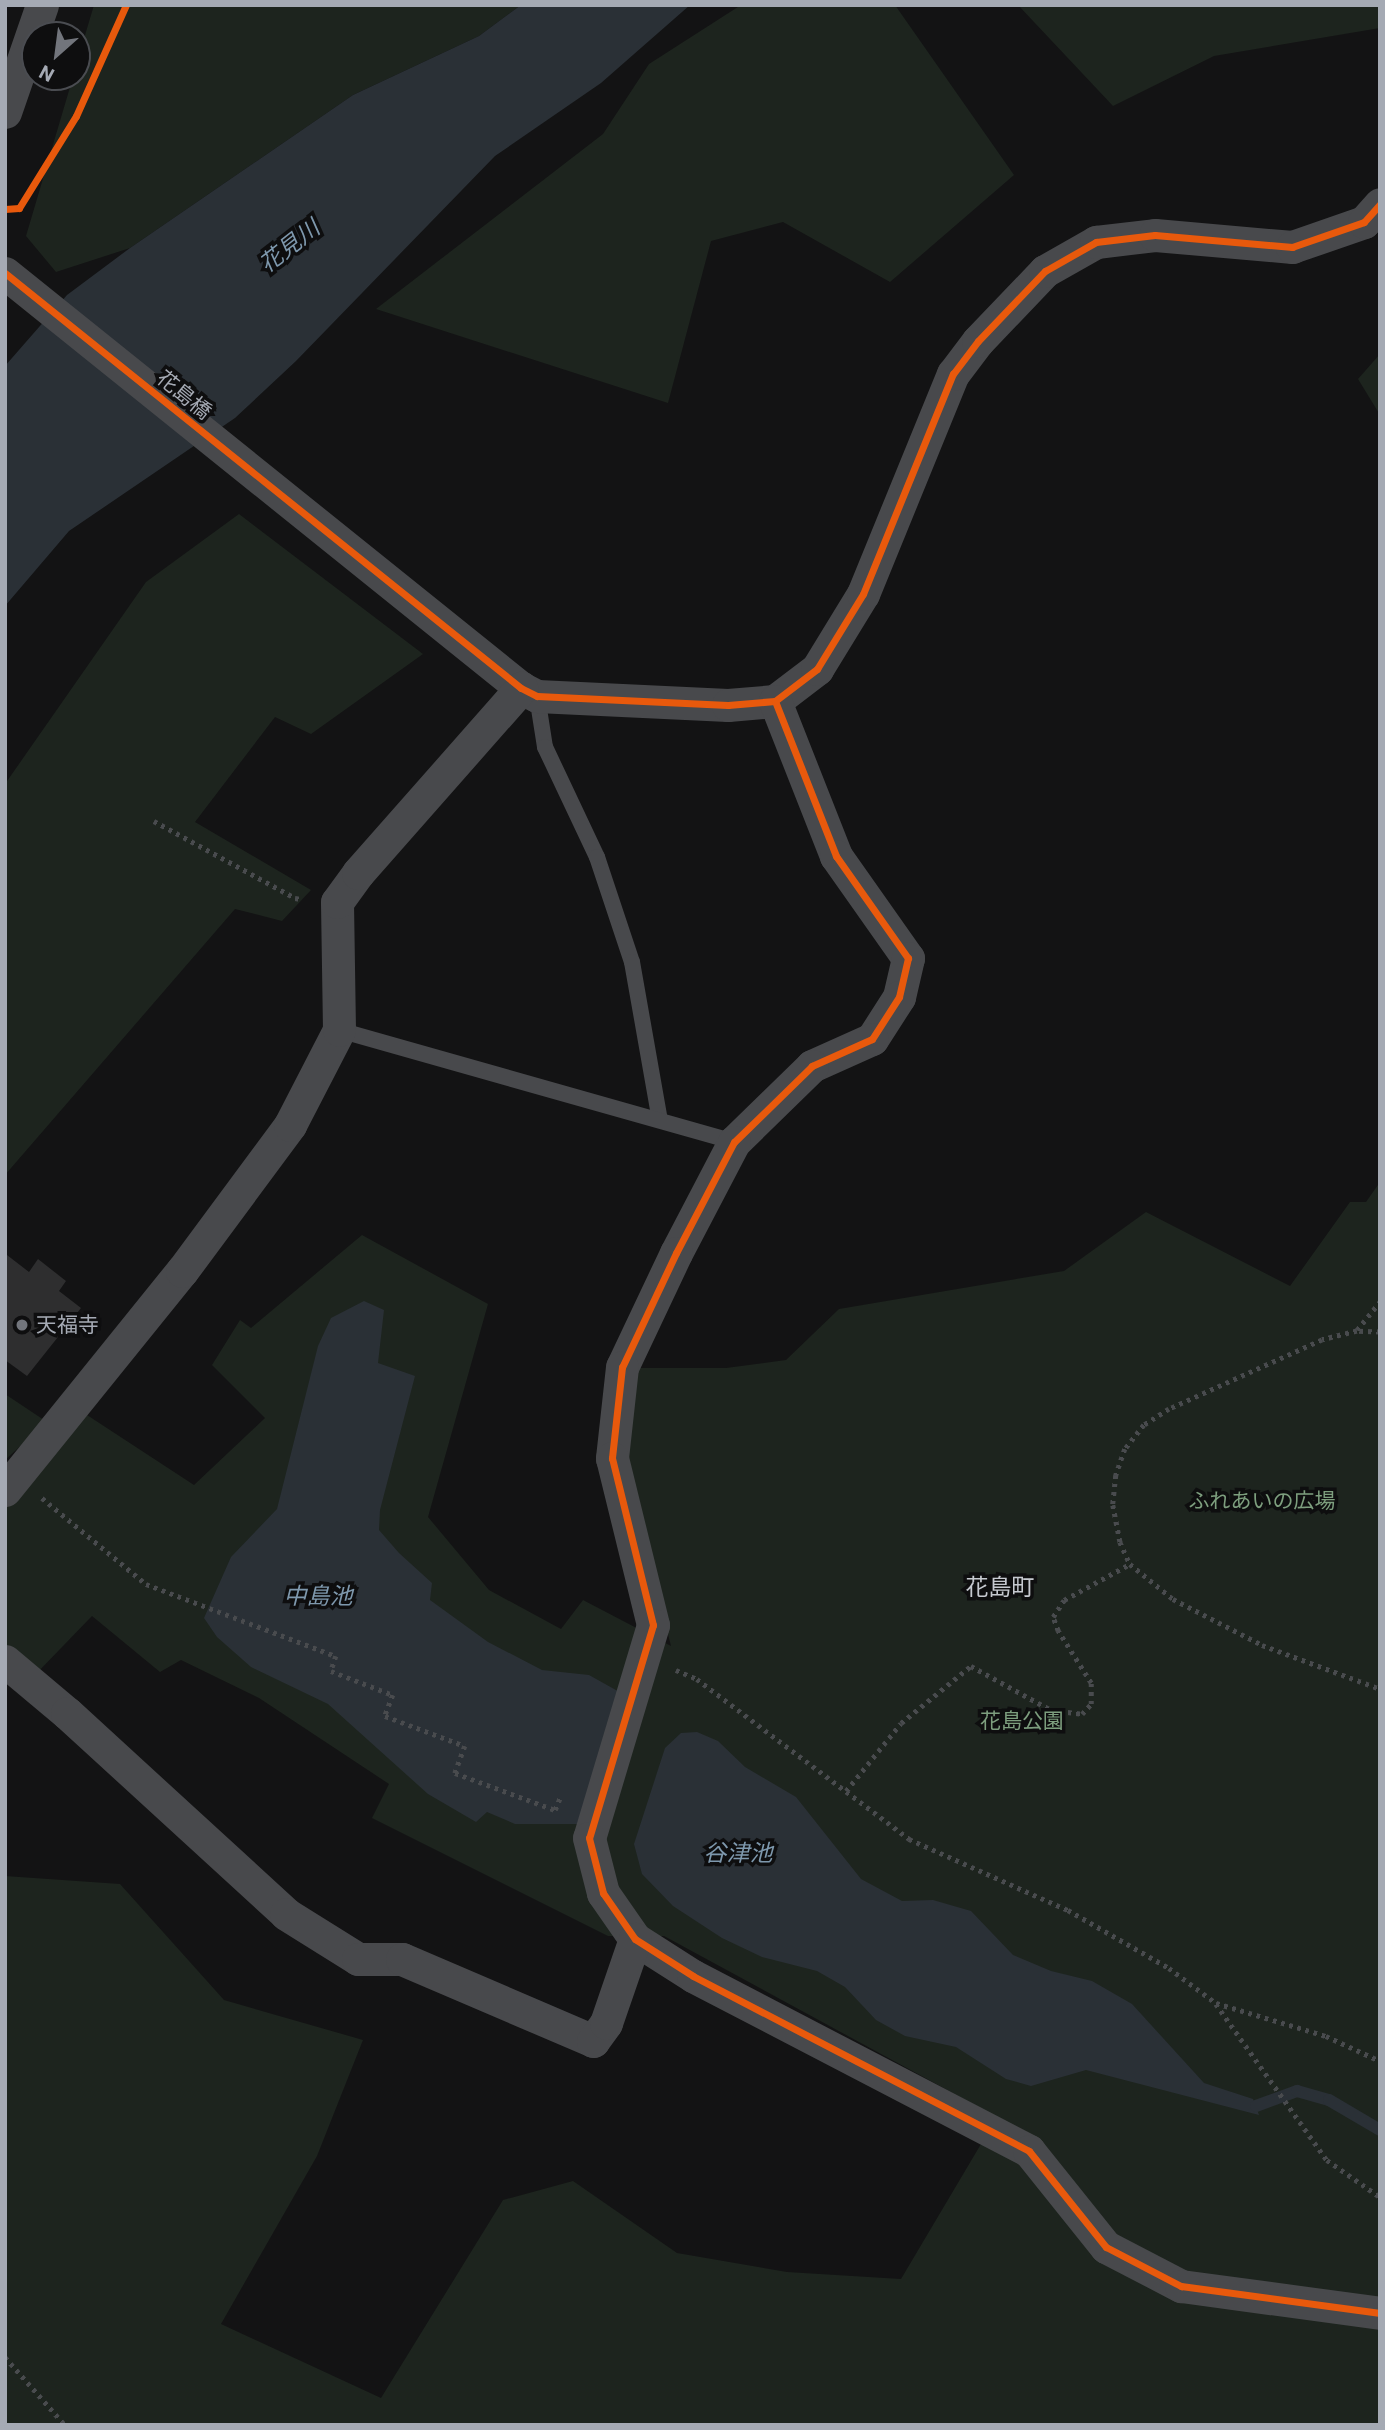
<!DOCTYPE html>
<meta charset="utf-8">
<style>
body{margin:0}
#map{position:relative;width:1385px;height:2430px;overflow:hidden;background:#131314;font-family:Roboto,"Noto Sans JP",sans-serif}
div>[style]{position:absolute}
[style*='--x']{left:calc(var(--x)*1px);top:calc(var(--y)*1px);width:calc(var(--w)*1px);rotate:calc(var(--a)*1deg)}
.green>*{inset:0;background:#1d241e}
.water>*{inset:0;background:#2a3036}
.stream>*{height:12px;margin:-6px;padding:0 6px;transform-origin:6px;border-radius:6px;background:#2a3036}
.building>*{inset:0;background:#2e2e2f}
.path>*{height:4.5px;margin-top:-2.25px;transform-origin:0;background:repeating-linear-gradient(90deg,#494b4e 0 3.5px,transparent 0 8.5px)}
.service>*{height:16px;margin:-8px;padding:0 8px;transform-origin:8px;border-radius:8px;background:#48494c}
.minor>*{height:33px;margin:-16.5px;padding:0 16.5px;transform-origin:16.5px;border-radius:16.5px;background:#48494c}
.cycleway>*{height:7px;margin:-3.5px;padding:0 3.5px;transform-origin:3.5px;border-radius:3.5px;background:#e8590c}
.dots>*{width:19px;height:19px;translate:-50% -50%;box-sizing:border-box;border:4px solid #0e0e0f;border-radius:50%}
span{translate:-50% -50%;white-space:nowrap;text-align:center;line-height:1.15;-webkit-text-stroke:7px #0e0e0f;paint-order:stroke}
.street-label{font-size:21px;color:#a5aab4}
.poi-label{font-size:21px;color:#a5aab4}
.left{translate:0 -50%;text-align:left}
.park-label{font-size:21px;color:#7d9e7e}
.water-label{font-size:23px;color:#7e98ad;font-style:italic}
.neighbourhood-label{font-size:23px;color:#c6c9d0}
.frame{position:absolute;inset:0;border:7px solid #a5aab4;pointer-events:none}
.north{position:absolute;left:21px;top:21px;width:70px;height:70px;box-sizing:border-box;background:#0e0e0f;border:2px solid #4a4c51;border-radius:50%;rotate:208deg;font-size:19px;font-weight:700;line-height:28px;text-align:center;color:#a5aab4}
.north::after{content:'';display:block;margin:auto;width:24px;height:32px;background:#72757c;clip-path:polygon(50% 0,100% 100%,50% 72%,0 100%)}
</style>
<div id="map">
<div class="green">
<div style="clip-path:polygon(94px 5px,521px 5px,479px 36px,353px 95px,130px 248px,56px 272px,26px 236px,73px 77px,77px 77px,77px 62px)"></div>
<div style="clip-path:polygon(741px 5px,895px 5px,1014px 175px,890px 282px,783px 222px,711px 241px,668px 403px,376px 309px,603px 134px,649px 64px)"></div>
<div style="clip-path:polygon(1018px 5px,1380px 5px,1380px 28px,1214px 56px,1113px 106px)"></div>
<div style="clip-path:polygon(1380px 354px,1380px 415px,1358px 379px)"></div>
<div style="clip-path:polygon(239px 514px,423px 654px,311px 734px,275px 717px,195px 822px,311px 890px,282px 921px,235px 909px,5px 1175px,5px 784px,146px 582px)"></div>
<div style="clip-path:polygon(1380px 1182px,1380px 2425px,5px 2425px,5px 1876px,120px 1884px,224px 2000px,363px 2040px,317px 2156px,221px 2324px,381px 2398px,503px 2200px,573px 2181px,677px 2253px,787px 2272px,901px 2279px,997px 2117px,664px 1936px,608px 1936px,372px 1818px,389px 1784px,259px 1698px,181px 1660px,160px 1672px,92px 1616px,35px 1675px,5px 1649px,5px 1509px,87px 1415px,194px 1485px,265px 1418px,212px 1365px,240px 1320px,251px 1328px,362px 1235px,488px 1304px,428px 1517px,489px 1590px,561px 1629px,583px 1600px,671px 1646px,623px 1458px,632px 1368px,726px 1368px,786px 1360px,839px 1309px,1064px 1271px,1146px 1212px,1290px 1286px,1350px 1202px,1366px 1202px)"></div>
<div style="clip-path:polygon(5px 1394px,47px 1422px,5px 1460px)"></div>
</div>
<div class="water">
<div style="clip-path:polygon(521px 5px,690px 5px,601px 83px,495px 156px,296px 361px,235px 418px,69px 531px,5px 606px,5px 366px,67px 295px,130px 248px,353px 95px,479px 36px)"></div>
<div style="clip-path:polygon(364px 1301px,384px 1310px,378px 1363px,415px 1376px,380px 1510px,379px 1530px,399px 1553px,432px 1583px,430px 1600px,488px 1642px,542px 1670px,589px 1675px,623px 1694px,577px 1824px,515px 1824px,487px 1812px,476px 1822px,428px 1794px,328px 1704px,251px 1667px,217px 1637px,204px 1618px,231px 1557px,277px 1509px,318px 1346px,331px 1318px)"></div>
<div style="clip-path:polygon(697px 1732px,718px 1741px,745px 1767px,796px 1797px,861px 1879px,902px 1901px,933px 1900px,971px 1911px,1013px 1955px,1051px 1971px,1092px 1981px,1132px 2004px,1204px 2083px,1253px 2099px,1259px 2115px,1086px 2070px,1031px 2086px,1006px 2079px,956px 2047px,905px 2036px,876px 2020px,845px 1987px,817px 1971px,762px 1957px,722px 1938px,673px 1906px,642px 1874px,634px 1844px,665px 1748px,681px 1733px)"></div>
</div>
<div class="stream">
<div style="--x:1256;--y:2106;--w:44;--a:-20.1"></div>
<div style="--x:1297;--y:2091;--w:33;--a:16"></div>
<div style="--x:1329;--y:2100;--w:59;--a:30.5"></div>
</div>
<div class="building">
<div style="clip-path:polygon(7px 1255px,29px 1272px,38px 1259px,66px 1281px,59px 1291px,81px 1308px,27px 1376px,5px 1360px)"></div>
</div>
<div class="path">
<div style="--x:154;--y:821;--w:161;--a:28.6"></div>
<div style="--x:295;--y:898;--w:6;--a:9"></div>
<div style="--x:1357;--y:1330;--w:36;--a:-51"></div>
<div style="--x:1380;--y:1332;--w:23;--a:-178"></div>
<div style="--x:1357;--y:1331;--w:36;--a:166"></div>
<div style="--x:1322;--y:1340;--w:168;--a:155.7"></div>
<div style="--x:1169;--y:1409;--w:30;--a:147"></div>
<div style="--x:1144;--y:1425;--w:31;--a:128"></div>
<div style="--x:1125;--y:1449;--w:28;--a:109"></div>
<div style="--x:1116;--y:1475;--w:30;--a:96"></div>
<div style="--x:1113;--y:1505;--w:38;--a:79"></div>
<div style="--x:1120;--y:1542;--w:24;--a:66"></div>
<div style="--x:1130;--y:1564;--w:55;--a:39.1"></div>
<div style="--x:1173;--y:1599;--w:100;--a:27.3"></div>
<div style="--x:1262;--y:1645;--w:126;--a:20.4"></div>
<div style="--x:42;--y:1498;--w:135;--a:39.6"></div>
<div style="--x:146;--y:1584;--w:203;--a:20.8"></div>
<div style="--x:336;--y:1656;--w:16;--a:108"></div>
<div style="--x:331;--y:1671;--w:66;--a:21.2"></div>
<div style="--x:393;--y:1695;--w:22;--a:111"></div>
<div style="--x:385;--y:1716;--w:85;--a:20.6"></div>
<div style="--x:465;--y:1746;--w:29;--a:110"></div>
<div style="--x:455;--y:1773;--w:107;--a:20.3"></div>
<div style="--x:555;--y:1810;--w:16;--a:-68"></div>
<div style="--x:676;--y:1670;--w:23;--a:23"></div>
<div style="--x:697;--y:1679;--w:266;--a:37"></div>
<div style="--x:909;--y:1839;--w:174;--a:24.1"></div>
<div style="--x:1068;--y:1910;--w:116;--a:29.9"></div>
<div style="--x:1169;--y:1968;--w:59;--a:36.7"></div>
<div style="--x:1216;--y:2003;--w:115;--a:16.7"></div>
<div style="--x:1326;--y:2036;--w:60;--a:24.8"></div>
<div style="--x:846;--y:1791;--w:87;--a:-51"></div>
<div style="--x:901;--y:1723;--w:90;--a:-39.2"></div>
<div style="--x:971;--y:1666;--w:91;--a:28.8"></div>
<div style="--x:1051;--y:1710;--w:31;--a:7"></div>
<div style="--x:1082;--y:1714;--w:13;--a:-48"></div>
<div style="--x:1091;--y:1704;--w:21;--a:-90"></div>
<div style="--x:1091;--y:1683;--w:62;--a:-122.4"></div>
<div style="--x:1058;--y:1631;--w:15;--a:-110"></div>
<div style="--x:1053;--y:1617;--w:20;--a:-57"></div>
<div style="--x:1064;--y:1600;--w:75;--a:-28.6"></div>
<div style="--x:1216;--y:2004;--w:191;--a:54.6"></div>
<div style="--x:1327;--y:2160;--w:65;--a:34.9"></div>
<div style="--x:5;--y:2357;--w:91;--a:48.6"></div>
</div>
<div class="service">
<div style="--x:537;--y:696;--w:52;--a:81.1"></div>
<div style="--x:545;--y:747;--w:122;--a:64.7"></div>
<div style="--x:597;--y:857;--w:111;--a:71.6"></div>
<div style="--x:632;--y:962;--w:160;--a:80"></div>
<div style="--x:339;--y:1030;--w:411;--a:15.8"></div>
</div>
<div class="minor">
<div style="--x:5;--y:112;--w:113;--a:-70.9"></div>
<div style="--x:5;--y:273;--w:662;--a:38.81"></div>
<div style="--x:521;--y:688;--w:18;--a:27"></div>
<div style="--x:537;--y:696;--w:191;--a:2.7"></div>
<div style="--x:728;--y:705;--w:47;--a:-4.9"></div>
<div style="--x:775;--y:701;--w:53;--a:-37.3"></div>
<div style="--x:817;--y:669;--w:88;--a:-58.5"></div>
<div style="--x:863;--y:594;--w:238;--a:-67.8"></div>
<div style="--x:953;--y:374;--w:41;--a:-52.9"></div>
<div style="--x:978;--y:341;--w:97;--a:-46.3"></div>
<div style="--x:1045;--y:271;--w:59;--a:-29.6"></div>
<div style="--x:1096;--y:242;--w:59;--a:-6.8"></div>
<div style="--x:1155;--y:235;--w:138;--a:5"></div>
<div style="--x:1292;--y:247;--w:76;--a:-19.1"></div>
<div style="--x:1364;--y:222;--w:24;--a:-48"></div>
<div style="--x:775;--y:701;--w:167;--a:68.5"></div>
<div style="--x:836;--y:856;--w:125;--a:54.8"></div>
<div style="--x:908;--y:958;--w:40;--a:103"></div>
<div style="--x:899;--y:997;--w:50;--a:122.7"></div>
<div style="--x:872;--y:1039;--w:66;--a:155.8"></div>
<div style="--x:812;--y:1066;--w:109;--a:135.7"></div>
<div style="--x:734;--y:1142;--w:125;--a:117.6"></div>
<div style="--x:676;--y:1253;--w:126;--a:115.3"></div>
<div style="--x:622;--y:1367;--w:92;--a:96.3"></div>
<div style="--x:612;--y:1458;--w:172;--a:76.2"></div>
<div style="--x:653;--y:1625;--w:222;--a:106.7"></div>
<div style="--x:589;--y:1838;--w:57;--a:75.7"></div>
<div style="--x:603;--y:1893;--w:56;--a:55.2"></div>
<div style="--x:635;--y:1939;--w:69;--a:32.5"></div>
<div style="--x:693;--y:1976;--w:379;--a:27.5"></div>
<div style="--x:1029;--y:2151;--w:123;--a:51.3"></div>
<div style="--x:1106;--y:2247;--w:85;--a:27.5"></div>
<div style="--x:1181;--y:2286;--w:201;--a:7.7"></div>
<div style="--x:5;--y:1490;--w:282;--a:-51.1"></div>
<div style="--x:182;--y:1271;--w:182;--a:-53.5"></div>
<div style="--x:290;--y:1125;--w:107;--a:-62.7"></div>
<div style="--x:339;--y:1030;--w:128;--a:-90.9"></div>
<div style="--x:337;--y:902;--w:36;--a:-54"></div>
<div style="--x:358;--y:873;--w:247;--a:-48.6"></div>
<div style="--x:5;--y:1661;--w:81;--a:40"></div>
<div style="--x:67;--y:1713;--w:297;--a:42.5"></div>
<div style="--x:286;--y:1914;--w:85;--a:32"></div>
<div style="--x:358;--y:1959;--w:44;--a:0"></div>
<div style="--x:402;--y:1959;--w:208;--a:23.2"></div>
<div style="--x:593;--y:2041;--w:22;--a:-54"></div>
<div style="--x:606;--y:2023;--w:89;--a:-71"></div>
</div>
<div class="cycleway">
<div style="--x:5;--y:209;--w:14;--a:-4"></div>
<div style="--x:19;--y:208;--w:108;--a:-58.2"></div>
<div style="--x:76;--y:116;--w:122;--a:-65.8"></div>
<div style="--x:5;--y:273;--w:662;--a:38.81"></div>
<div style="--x:521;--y:688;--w:18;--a:27"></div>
<div style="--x:537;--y:696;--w:191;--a:2.7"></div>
<div style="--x:728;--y:705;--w:47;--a:-4.9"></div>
<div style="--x:775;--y:701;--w:53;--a:-37.3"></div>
<div style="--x:817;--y:669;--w:88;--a:-58.5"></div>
<div style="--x:863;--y:594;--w:238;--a:-67.8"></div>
<div style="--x:953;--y:374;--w:41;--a:-52.9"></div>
<div style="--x:978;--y:341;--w:97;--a:-46.3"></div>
<div style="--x:1045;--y:271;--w:59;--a:-29.6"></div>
<div style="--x:1096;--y:242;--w:59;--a:-6.8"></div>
<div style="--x:1155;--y:235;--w:138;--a:5"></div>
<div style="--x:1292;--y:247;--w:76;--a:-19.1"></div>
<div style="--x:1364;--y:222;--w:24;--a:-48"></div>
<div style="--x:775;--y:701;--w:167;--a:68.5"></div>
<div style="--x:836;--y:856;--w:125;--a:54.8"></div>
<div style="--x:908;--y:958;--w:40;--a:103"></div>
<div style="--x:899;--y:997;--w:50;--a:122.7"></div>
<div style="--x:872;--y:1039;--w:66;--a:155.8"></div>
<div style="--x:812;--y:1066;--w:109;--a:135.7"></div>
<div style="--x:734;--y:1142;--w:125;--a:117.6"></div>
<div style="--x:676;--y:1253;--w:126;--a:115.3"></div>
<div style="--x:622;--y:1367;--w:92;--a:96.3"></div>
<div style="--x:612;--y:1458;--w:172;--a:76.2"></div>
<div style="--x:653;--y:1625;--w:222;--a:106.7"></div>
<div style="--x:589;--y:1838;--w:57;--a:75.7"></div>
<div style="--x:603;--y:1893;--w:56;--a:55.2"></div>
<div style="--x:635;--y:1939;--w:69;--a:32.5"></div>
<div style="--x:693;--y:1976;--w:379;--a:27.5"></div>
<div style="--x:1029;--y:2151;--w:123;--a:51.3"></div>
<div style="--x:1106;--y:2247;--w:85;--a:27.5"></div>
<div style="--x:1181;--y:2286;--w:201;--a:7.7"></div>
</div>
<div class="dots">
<div style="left:22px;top:1325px;background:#72757c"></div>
</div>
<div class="street-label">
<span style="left:184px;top:395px;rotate:39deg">花島橋</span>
</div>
<div class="poi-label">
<span class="left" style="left:36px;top:1325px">天福寺</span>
</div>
<div class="park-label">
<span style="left:1262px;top:1501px">ふれあいの広場</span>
<span style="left:1022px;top:1721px">花島公園</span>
</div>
<div class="water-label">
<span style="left:290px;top:247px;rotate:-38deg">花見川</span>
<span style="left:318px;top:1597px">中島池</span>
<span style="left:738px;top:1854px">谷津池</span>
</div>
<div class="neighbourhood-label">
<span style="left:1000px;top:1588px">花島町</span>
</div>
<div class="frame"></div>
<div class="north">N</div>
</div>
